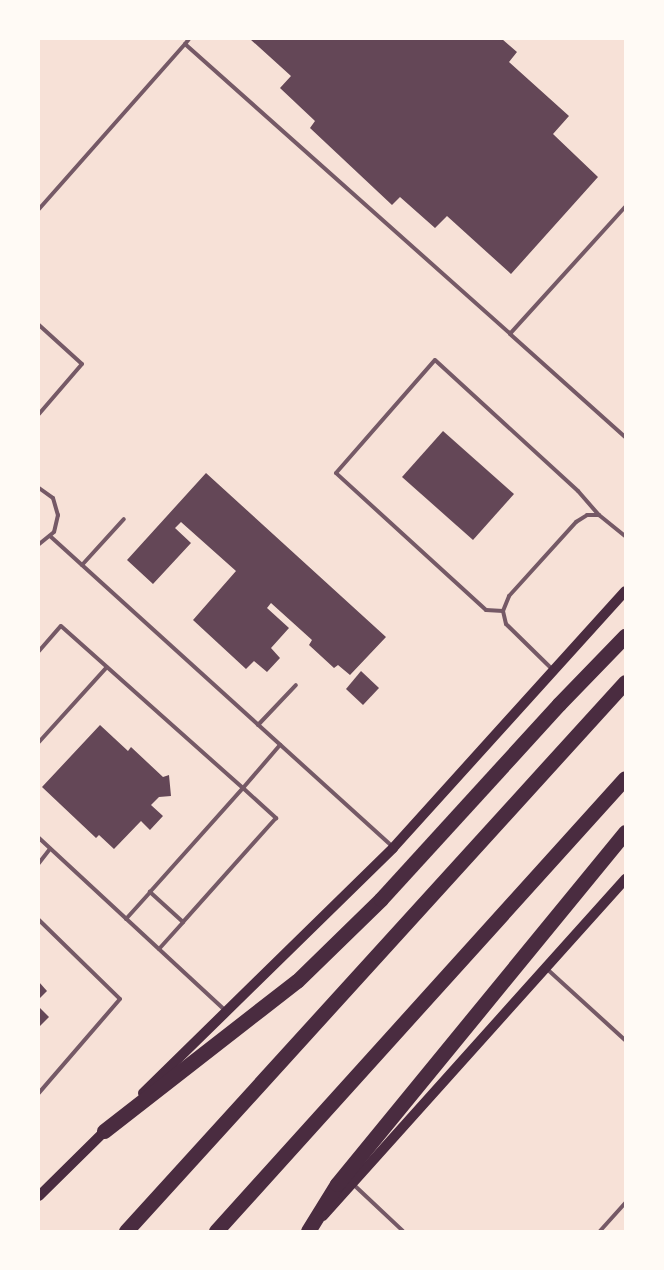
<!DOCTYPE html>
<style>
body{margin:0}
#map{position:relative;width:664px;height:1270px;overflow:hidden;background:#f7e1d7;font-family:Lato,sans-serif}
div>[style]{position:absolute}
[style*='--x']{left:calc(var(--x)*1px);top:calc(var(--y)*1px);width:calc(var(--w)*1px);rotate:calc(var(--a)*1deg)}
.building>*{inset:0;background:#644757}
.service>*{height:4px;margin:-2px;padding:0 2px;transform-origin:2px;border-radius:2px;background:#755966}
.secondary>*{height:10px;margin:-5px;padding:0 5px;transform-origin:5px;border-radius:5px;background:#4a2c40}
.motorway>*{height:15px;margin:-7.5px;padding:0 7.5px;transform-origin:7.5px;border-radius:7.5px;background:#4a2c40}
span{translate:-50% -50%;white-space:nowrap;text-align:center;line-height:1.15;-webkit-text-stroke:4.5px #fffaf5;paint-order:stroke}
.frame{position:absolute;inset:0;border:40px solid #fffaf5;pointer-events:none}
</style>
<div id="map">
<div class="building">
<div style="clip-path:polygon(250px 39px,502px 39px,517px 52px,509px 62px,569px 116px,553px 134px,598px 177px,511px 274px,447px 216px,435px 228px,400px 197px,392px 205px,310px 128px,315px 121px,280px 88px,291px 76px)"></div>
<div style="clip-path:polygon(443px 431px,514px 494px,473px 540px,402px 477px)"></div>
<div style="clip-path:polygon(206px 473px,386px 637px,350px 675px,338px 665px,334px 668px,309px 645px,312px 640px,271px 603px,267px 608px,289px 628px,271px 648px,280px 658px,267px 672px,254px 661px,246px 669px,193px 620px,236px 571px,181px 522px,175px 528px,191px 543px,153px 584px,127px 560px)"></div>
<div style="clip-path:polygon(361px 671px,379px 688px,363px 705px,346px 689px)"></div>
<div style="clip-path:polygon(100px 725px,128px 751px,131px 747px,163px 777px,169px 775px,171px 796px,159px 797px,151px 805px,163px 816px,150px 830px,141px 821px,114px 849px,99px 835px,96px 838px,42px 787px)"></div>
<div style="clip-path:polygon(39px 982px,47px 991px,39px 999px)"></div>
<div style="clip-path:polygon(39px 1007px,49px 1017px,39px 1027px)"></div>
</div>
<div class="service">
<div style="--x:189;--y:39;--w:6;--a:129"></div>
<div style="--x:185;--y:44;--w:436;--a:41.7"></div>
<div style="--x:625;--y:207;--w:171;--a:132.2"></div>
<div style="--x:510;--y:334;--w:154;--a:41.8"></div>
<div style="--x:39;--y:209;--w:220;--a:-48.5"></div>
<div style="--x:39;--y:325;--w:58;--a:42.2"></div>
<div style="--x:82;--y:364;--w:66;--a:130.7"></div>
<div style="--x:39;--y:488;--w:17;--a:36"></div>
<div style="--x:53;--y:498;--w:18;--a:74"></div>
<div style="--x:58;--y:515;--w:17;--a:103"></div>
<div style="--x:54;--y:532;--w:19;--a:141"></div>
<div style="--x:50;--y:536;--w:463;--a:42.2"></div>
<div style="--x:82;--y:565;--w:62;--a:-47.6"></div>
<div style="--x:503;--y:611;--w:17;--a:-177"></div>
<div style="--x:486;--y:610;--w:203;--a:-137.6"></div>
<div style="--x:336;--y:473;--w:150;--a:-48.8"></div>
<div style="--x:435;--y:360;--w:194;--a:42.5"></div>
<div style="--x:578;--y:491;--w:32;--a:49"></div>
<div style="--x:39;--y:651;--w:33;--a:-49"></div>
<div style="--x:61;--y:626;--w:244;--a:41.7"></div>
<div style="--x:243;--y:788;--w:45;--a:42.3"></div>
<div style="--x:276;--y:818;--w:140;--a:131.8"></div>
<div style="--x:183;--y:922;--w:45;--a:-137.7"></div>
<div style="--x:150;--y:892;--w:140;--a:-48.2"></div>
<div style="--x:243;--y:788;--w:57;--a:-49.3"></div>
<div style="--x:552;--y:669;--w:64;--a:-135.6"></div>
<div style="--x:506;--y:624;--w:13;--a:-103"></div>
<div style="--x:503;--y:611;--w:16;--a:-68"></div>
<div style="--x:509;--y:596;--w:100;--a:-47.8"></div>
<div style="--x:576;--y:522;--w:13;--a:-32"></div>
<div style="--x:587;--y:515;--w:12;--a:0"></div>
<div style="--x:599;--y:515;--w:33;--a:39"></div>
<div style="--x:258;--y:725;--w:55;--a:-46.5"></div>
<div style="--x:39;--y:742;--w:101;--a:-47.8"></div>
<div style="--x:39;--y:838;--w:255;--a:42.8"></div>
<div style="--x:39;--y:863;--w:18;--a:-52"></div>
<div style="--x:126;--y:919;--w:36;--a:-48"></div>
<div style="--x:39;--y:920;--w:113;--a:44.3"></div>
<div style="--x:120;--y:999;--w:124;--a:130.8"></div>
<div style="--x:159;--y:949;--w:36;--a:-48"></div>
<div style="--x:547;--y:969;--w:105;--a:42.3"></div>
<div style="--x:354;--y:1185;--w:67;--a:43.2"></div>
<div style="--x:600;--y:1231;--w:38;--a:-48"></div>
</div>
<div class="secondary">
<div style="--x:143;--y:1093;--w:350;--a:-44.4"></div>
<div style="--x:393;--y:848;--w:346;--a:-47.9"></div>
<div style="--x:39;--y:1196;--w:97;--a:-44.6"></div>
<div style="--x:323;--y:1216;--w:453;--a:-48.1"></div>
</div>
<div class="motorway">
<div style="--x:104;--y:1131;--w:244;--a:-37.9"></div>
<div style="--x:297;--y:981;--w:117;--a:-44.3"></div>
<div style="--x:381;--y:899;--w:264;--a:-47.6"></div>
<div style="--x:559;--y:704;--w:95;--a:-45.9"></div>
<div style="--x:126;--y:1231;--w:742;--a:-47.73"></div>
<div style="--x:216;--y:1231;--w:610;--a:-47.92"></div>
<div style="--x:308;--y:1231;--w:55;--a:-58.3"></div>
<div style="--x:337;--y:1184;--w:455;--a:-50.7"></div>
</div>
<div class="frame"></div>
</div>
